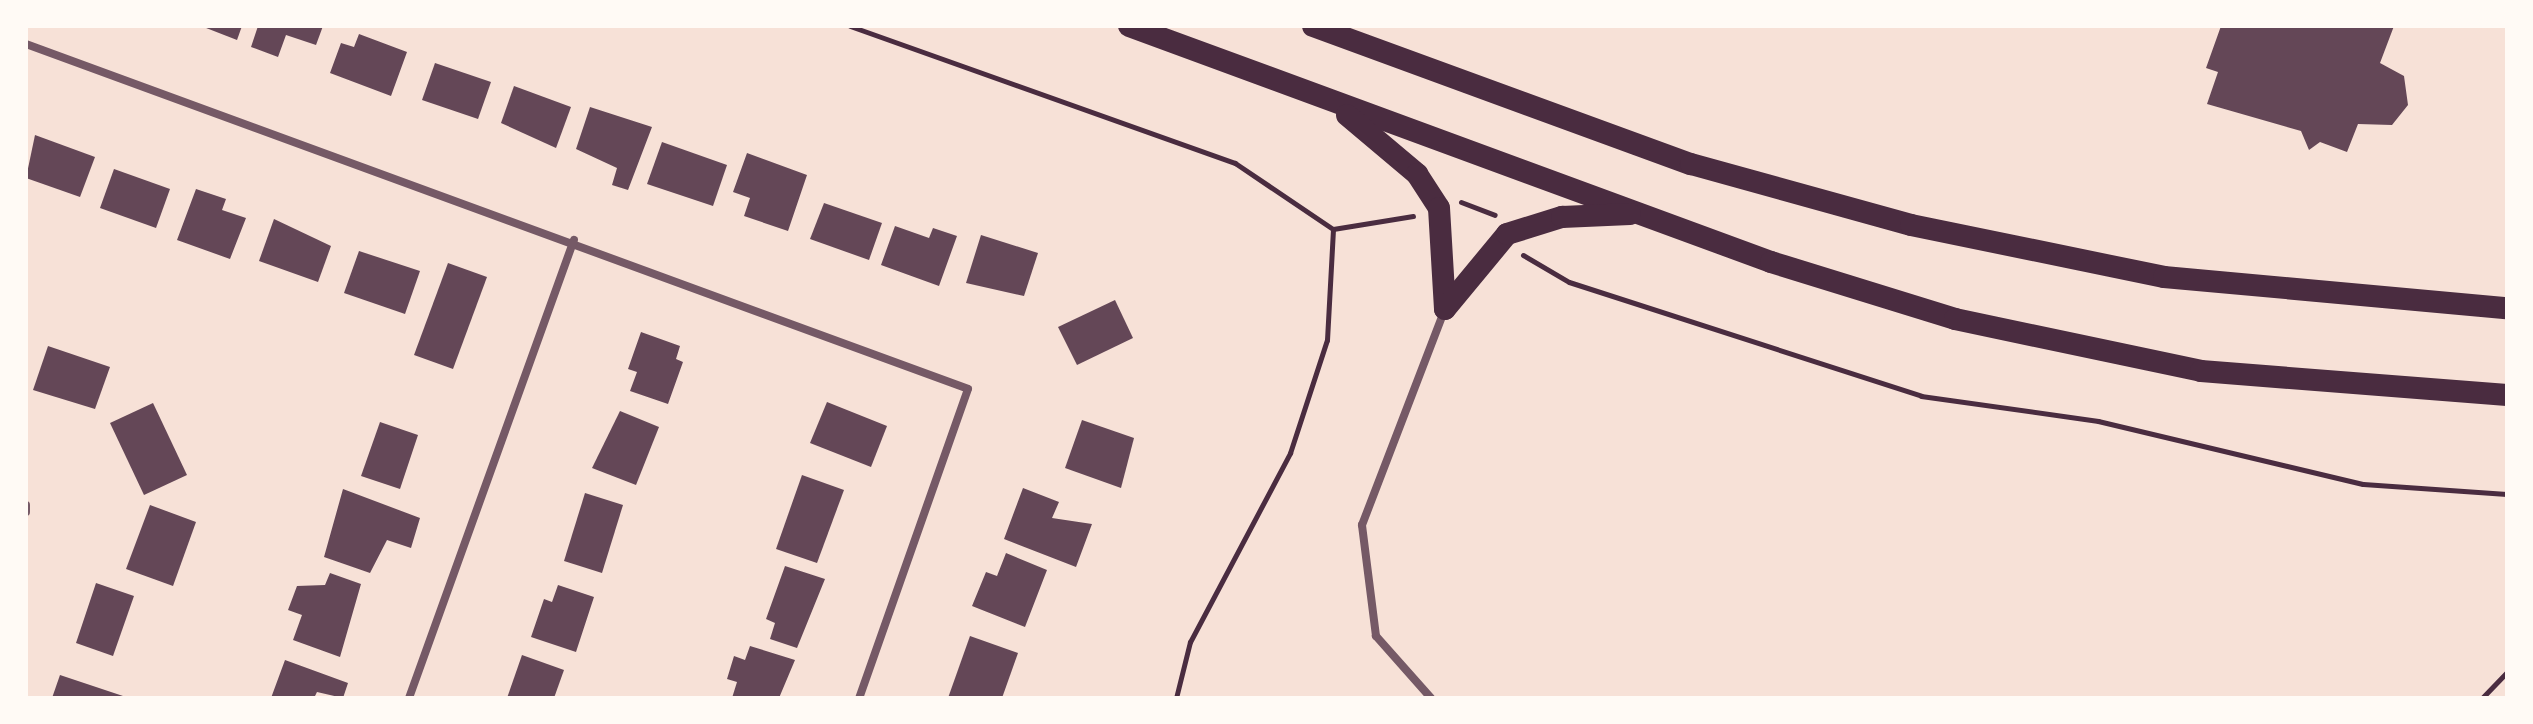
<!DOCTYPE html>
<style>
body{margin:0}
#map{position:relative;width:2533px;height:724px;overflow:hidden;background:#f7e1d7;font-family:Literata,serif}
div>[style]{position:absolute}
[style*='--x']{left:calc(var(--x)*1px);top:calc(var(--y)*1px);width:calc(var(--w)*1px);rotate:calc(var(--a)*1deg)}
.building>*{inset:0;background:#644757}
.path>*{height:5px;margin:-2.5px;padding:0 2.5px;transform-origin:2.5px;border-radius:2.5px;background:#4a2c40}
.minor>*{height:8px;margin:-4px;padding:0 4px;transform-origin:4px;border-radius:4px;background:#755966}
.trunk>*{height:22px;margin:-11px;padding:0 11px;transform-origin:11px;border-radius:11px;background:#4a2c40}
span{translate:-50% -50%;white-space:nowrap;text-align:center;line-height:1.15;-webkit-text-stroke:8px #fffaf5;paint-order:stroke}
.frame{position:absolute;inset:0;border:28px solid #fffaf5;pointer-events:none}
</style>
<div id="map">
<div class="building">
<div style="clip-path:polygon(201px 26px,242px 26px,237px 40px)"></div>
<div style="clip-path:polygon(258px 26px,323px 26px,316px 45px,286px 35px,278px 57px,251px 47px)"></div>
<div style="clip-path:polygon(2221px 26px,2394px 26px,2380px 63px,2404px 76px,2408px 105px,2392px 125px,2358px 124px,2347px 152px,2320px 142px,2309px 150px,2301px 131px,2207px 104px,2218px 72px,2206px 68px)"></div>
<div style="clip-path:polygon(359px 34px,407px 52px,391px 96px,330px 73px,341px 43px,354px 47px)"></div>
<div style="clip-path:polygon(435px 63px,491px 82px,478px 119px,422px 100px)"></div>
<div style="clip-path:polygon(514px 86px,571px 107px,556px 148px,501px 123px)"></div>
<div style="clip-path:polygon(590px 107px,652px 127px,628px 190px,612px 185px,617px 168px,576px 149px)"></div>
<div style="clip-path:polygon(35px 135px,95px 157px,80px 197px,26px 178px)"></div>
<div style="clip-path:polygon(662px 142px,727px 165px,713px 206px,647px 184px)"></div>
<div style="clip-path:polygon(747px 153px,807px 175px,788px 231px,744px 216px,750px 198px,733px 192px)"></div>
<div style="clip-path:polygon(114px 169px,170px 189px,156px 228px,100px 208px)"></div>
<div style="clip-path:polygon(196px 189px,226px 199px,222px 210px,246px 218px,230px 259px,177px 240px)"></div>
<div style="clip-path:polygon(824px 203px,882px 223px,869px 260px,810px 239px)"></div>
<div style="clip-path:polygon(274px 219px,331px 246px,318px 282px,259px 261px)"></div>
<div style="clip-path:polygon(895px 226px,929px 238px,933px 228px,957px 236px,939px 286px,881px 265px)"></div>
<div style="clip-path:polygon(981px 235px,1038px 253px,1024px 296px,966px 283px)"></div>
<div style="clip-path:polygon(359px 251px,420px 271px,405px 314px,344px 293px)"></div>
<div style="clip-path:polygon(448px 263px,487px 277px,453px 369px,414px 355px)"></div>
<div style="clip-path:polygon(1115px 300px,1133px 338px,1077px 365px,1058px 327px)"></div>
<div style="clip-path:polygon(641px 332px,680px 346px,676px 359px,683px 362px,668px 404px,630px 391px,637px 372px,628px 369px)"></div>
<div style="clip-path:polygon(48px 346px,110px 367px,95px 409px,33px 390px)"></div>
<div style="clip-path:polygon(827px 402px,887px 426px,871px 467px,810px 443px)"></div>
<div style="clip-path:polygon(153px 403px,187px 475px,144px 495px,110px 423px)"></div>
<div style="clip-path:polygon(620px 411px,659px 427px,636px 485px,592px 468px)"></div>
<div style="clip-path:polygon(1082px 420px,1134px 438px,1121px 488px,1065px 468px)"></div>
<div style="clip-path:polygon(380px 422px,418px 435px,400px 489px,361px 476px)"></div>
<div style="clip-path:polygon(802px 475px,844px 490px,817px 563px,776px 549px)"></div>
<div style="clip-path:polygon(1023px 488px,1059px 502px,1052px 518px,1092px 524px,1076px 567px,1004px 539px)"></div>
<div style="clip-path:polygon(343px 489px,420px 518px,411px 548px,387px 540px,370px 573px,324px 557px)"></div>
<div style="clip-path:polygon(585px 493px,623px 505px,602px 573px,564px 561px)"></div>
<div style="clip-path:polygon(150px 505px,196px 522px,173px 586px,126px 569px)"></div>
<div style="clip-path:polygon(1006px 553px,1047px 570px,1025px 627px,972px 606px,986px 572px,997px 576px)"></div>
<div style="clip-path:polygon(785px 566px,825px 579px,797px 648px,770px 639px,775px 623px,766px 619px)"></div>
<div style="clip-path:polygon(330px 573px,361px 584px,340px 657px,293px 640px,302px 615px,288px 610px,297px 586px,325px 585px)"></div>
<div style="clip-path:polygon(96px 583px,134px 596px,113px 656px,76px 643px)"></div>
<div style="clip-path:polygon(558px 585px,594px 597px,576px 652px,531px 637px,544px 599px,552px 602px)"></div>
<div style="clip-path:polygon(970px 636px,1018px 653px,1002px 698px,948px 698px)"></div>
<div style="clip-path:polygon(750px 646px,795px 660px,779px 698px,732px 698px,737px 682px,727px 679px,734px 656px,745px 660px)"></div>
<div style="clip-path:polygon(522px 655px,564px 670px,554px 698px,507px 698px)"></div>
<div style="clip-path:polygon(285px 660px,348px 683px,343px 698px,317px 692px,314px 698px,271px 698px)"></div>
<div style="clip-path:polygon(60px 675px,126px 697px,126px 698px,52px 698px)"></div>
</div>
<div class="path">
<div style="--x:850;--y:26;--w:409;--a:19.6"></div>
<div style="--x:1235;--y:163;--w:118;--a:34"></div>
<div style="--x:1333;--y:229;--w:81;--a:-9.2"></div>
<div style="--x:1461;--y:202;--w:36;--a:21"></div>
<div style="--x:1523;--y:255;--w:53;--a:30.4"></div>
<div style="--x:1569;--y:282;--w:370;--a:17.9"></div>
<div style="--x:1921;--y:396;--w:179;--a:8"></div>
<div style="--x:2098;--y:421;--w:272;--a:13.4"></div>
<div style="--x:2363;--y:484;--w:144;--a:4"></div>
<div style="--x:1176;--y:698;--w:58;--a:-76"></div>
<div style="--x:1190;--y:642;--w:214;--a:-62.1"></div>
<div style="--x:1290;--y:453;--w:119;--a:-71.9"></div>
<div style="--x:1327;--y:340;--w:111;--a:-86.9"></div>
<div style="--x:2482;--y:698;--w:36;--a:-46"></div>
</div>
<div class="minor">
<div style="--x:26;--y:44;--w:1003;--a:20.11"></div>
<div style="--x:968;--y:389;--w:328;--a:109.4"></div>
<div style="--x:26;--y:505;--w:7;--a:90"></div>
<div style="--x:409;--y:698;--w:487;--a:-70.2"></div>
<div style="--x:1431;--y:698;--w:83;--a:-131.6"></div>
<div style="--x:1376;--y:636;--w:112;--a:-97.2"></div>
<div style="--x:1362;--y:525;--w:231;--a:-69"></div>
</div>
<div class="trunk">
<div style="--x:1129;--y:26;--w:684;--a:20.18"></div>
<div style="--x:1771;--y:262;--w:193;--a:17.2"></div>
<div style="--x:1955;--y:319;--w:251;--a:11.9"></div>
<div style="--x:2201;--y:371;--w:307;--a:4.5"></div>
<div style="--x:1313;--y:26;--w:402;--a:20.1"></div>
<div style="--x:1691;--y:164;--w:228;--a:15.5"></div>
<div style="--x:1911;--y:225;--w:258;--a:11.6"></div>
<div style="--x:2164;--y:277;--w:344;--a:5.2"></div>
<div style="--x:1347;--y:115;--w:92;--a:40.1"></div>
<div style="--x:1417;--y:174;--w:40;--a:57.1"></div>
<div style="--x:1439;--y:208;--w:101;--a:86.6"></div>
<div style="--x:1445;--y:309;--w:97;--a:-50.4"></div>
<div style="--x:1507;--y:234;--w:58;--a:-17.2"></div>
<div style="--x:1562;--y:217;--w:68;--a:-2.5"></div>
</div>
<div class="frame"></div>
</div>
